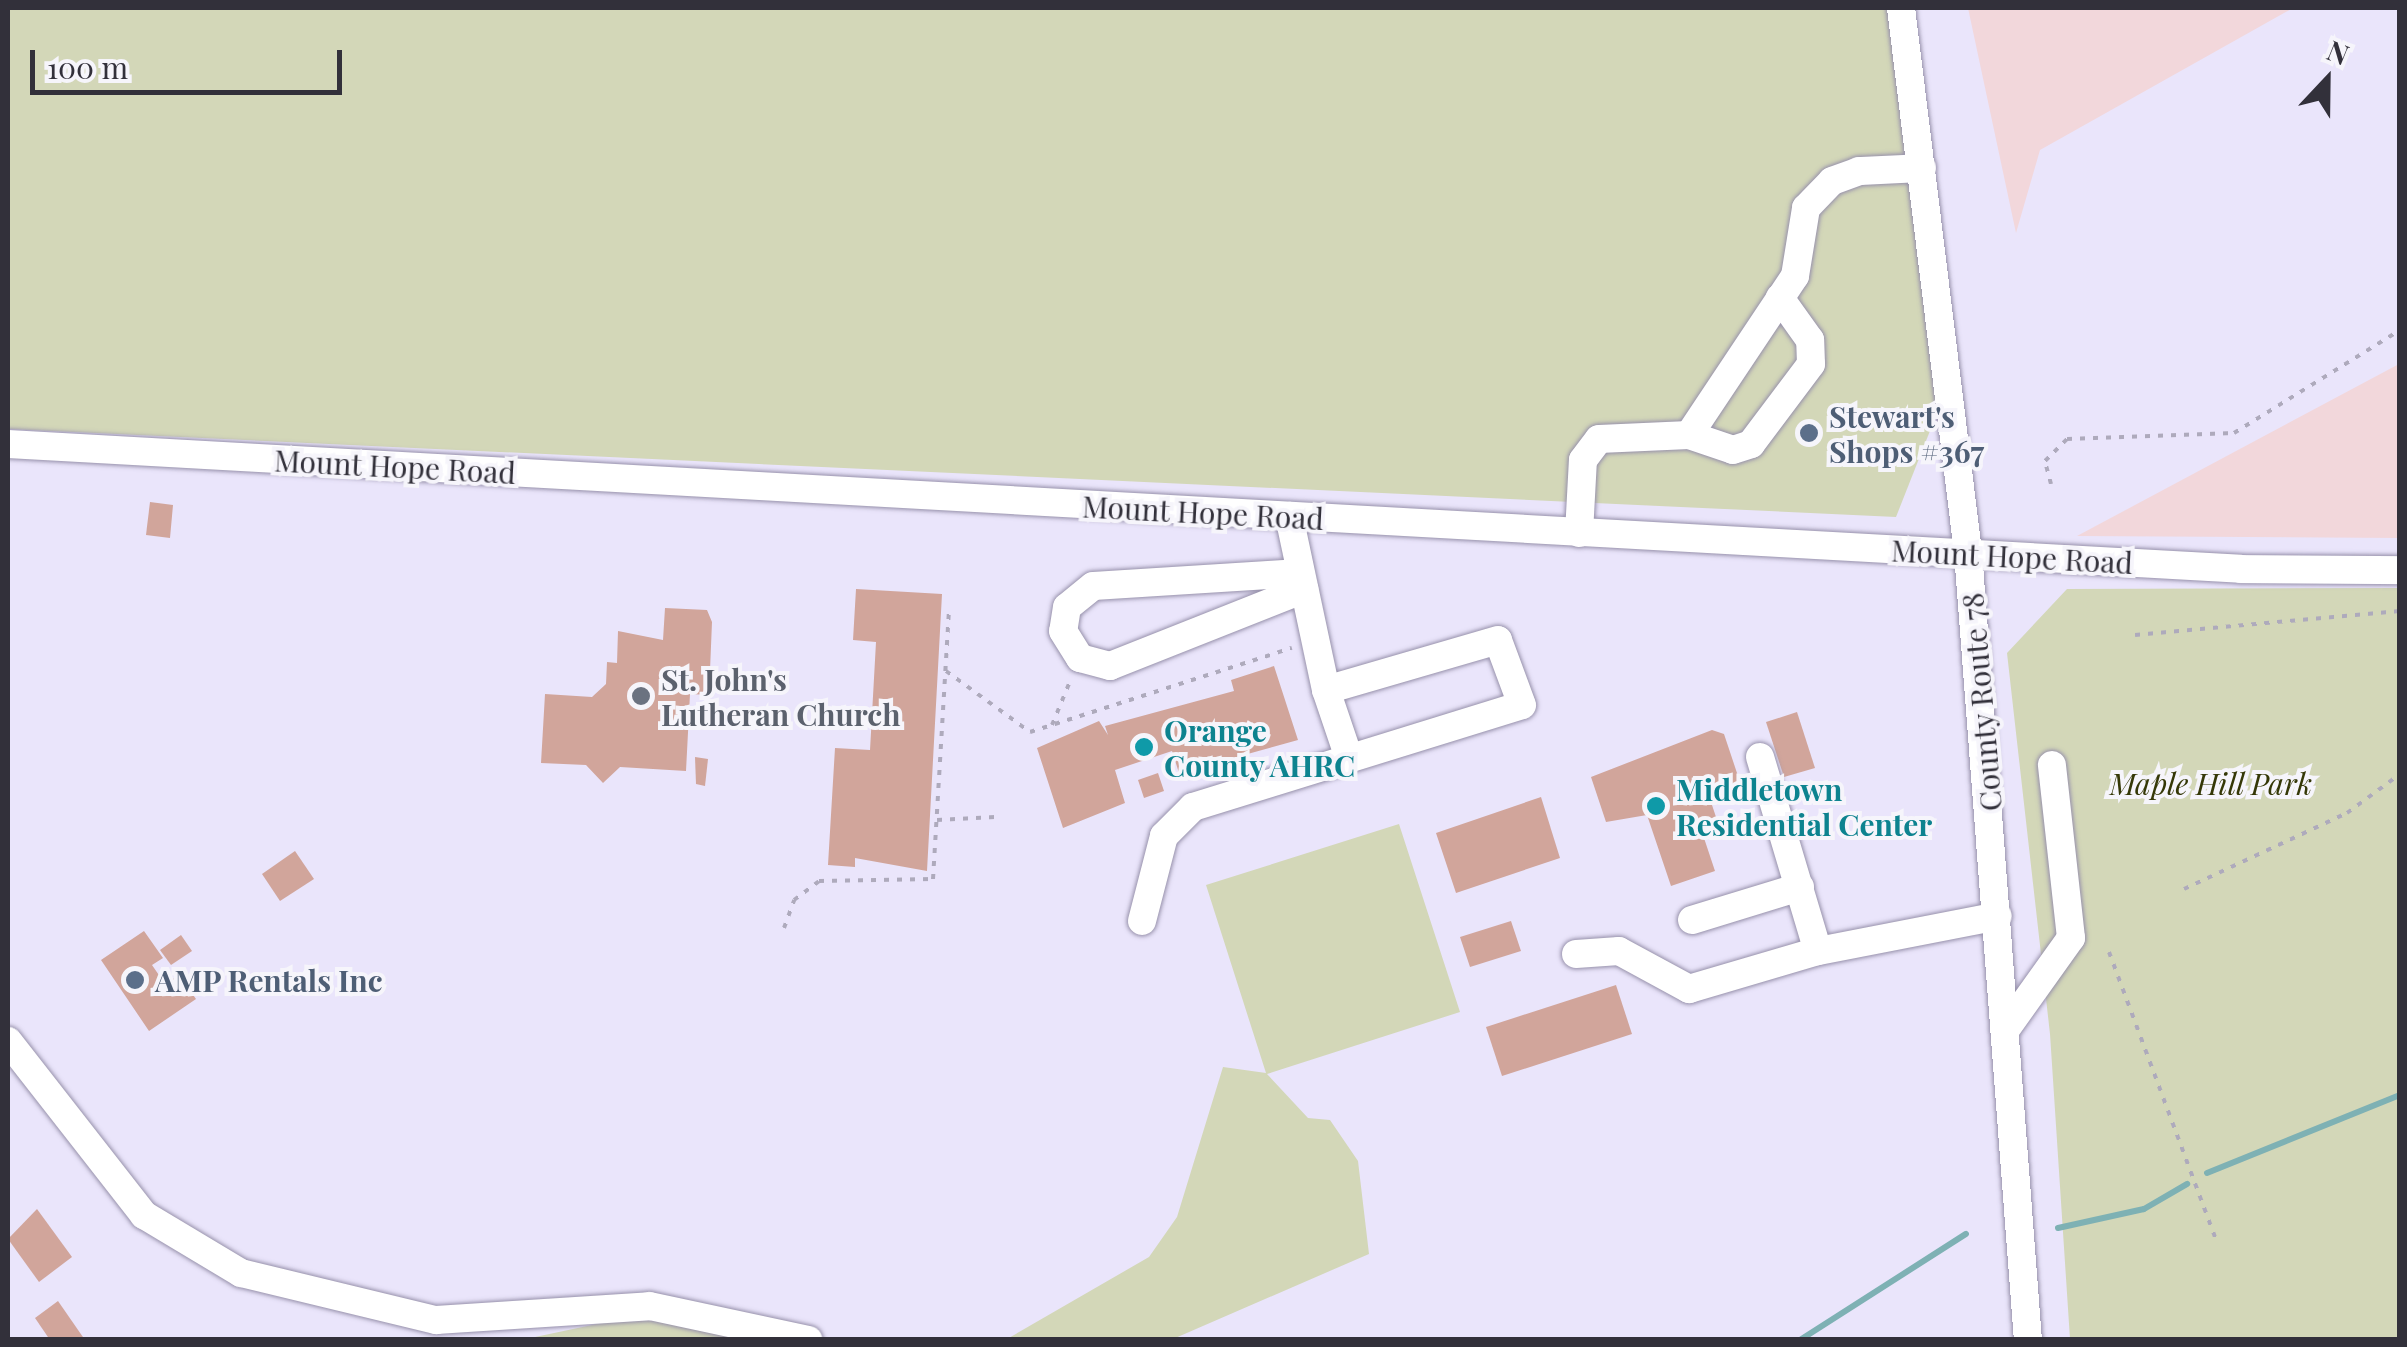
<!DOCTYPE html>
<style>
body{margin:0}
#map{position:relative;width:2407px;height:1347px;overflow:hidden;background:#eae5fb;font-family:"Playfair Display",serif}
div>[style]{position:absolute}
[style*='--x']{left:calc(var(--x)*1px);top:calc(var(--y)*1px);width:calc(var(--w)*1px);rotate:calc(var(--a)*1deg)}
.education>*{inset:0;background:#f2d7db}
.green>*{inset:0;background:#d3d7b8}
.stream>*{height:6px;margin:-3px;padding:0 3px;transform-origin:3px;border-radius:3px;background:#7eb1b4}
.building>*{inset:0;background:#d1a59b}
.path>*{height:4px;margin-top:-2px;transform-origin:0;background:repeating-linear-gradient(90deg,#aeaabc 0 5px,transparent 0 13px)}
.roads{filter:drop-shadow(0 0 2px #9791ab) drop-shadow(0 0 2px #9791ab)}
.minor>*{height:28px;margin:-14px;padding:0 14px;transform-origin:14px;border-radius:14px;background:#fff}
.dots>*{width:28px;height:28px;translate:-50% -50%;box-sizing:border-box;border:5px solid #f6f5fb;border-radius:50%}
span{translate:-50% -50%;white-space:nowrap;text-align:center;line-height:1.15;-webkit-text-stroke:8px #f6f5fb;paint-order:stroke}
.service-label{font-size:30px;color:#4e5e75;font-weight:700}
.left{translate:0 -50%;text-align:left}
.street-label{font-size:30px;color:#32303a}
.worship-label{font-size:30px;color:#5b616d;font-weight:700}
.culture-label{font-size:30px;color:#0d838f;font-weight:700}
.park-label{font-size:30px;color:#353807;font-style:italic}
.frame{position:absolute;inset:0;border:10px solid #32303a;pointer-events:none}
.north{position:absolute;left:2277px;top:30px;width:100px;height:100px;-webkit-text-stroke:8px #f6f5fb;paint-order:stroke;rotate:22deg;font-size:28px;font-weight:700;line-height:40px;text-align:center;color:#32303a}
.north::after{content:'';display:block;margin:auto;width:35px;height:45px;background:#32303a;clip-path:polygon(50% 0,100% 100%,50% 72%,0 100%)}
.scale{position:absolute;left:30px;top:50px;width:312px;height:45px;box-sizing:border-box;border:5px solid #32303a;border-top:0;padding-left:12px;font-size:30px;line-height:35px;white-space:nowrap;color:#32303a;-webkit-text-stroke:8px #f6f5fb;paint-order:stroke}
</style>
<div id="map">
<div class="education">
<div style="clip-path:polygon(1968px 8px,2293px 8px,2040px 150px,2016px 233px)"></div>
<div style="clip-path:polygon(2399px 364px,2399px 538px,2077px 536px)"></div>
</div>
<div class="green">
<div style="clip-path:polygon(8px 8px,1905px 8px,1939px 408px,1896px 517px,8px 429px)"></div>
<div style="clip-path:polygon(2399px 588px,2399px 1339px,2070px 1339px,2050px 1034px,2007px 653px,2067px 589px)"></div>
<div style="clip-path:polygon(1399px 824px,1460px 1012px,1267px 1074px,1308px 1118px,1330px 1120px,1358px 1161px,1369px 1254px,1173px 1339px,1007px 1339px,1149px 1257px,1177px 1217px,1223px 1067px,1266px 1073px,1206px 885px)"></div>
<div style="clip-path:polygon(625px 1318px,686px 1321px,768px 1340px,521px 1340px)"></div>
</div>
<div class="stream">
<div style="--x:2207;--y:1173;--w:208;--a:-22"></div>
<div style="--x:2058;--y:1228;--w:88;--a:-12.5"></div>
<div style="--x:2144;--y:1209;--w:50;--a:-30.2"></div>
<div style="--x:1800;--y:1340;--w:197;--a:-32.6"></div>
</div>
<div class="building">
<div style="clip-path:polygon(150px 502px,173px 505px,170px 538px,146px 535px)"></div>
<div style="clip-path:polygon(856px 589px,942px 594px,927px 871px,855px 858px,855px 867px,828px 865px,835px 748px,870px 750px,876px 642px,853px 640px)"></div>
<div style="clip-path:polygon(665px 608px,707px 610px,712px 622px,709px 695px,690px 694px,686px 771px,620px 767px,603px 783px,586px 765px,541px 763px,545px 694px,592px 697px,606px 684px,607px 662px,617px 663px,618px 631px,663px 640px)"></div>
<div style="clip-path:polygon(1274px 666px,1298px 740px,1179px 773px,1172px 751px,1115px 770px,1125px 803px,1063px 828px,1037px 748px,1099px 721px,1108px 735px,1105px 726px,1234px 691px,1231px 680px)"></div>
<div style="clip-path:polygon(1797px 712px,1815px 768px,1784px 777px,1766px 722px)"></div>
<div style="clip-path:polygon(1712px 730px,1724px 734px,1741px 785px,1709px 796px,1716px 817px,1699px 823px,1715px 871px,1671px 886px,1647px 815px,1606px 822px,1591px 777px)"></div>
<div style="clip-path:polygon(695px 757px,708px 759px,705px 786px,696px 784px)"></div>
<div style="clip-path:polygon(1158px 773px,1164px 791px,1144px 798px,1138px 780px)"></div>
<div style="clip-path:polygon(1541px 797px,1560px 858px,1456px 893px,1436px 833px)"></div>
<div style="clip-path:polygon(295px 851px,314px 879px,280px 901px,262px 874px)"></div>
<div style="clip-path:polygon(1511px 921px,1521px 951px,1470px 967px,1460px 937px)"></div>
<div style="clip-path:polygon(144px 931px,163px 958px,152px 965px,165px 984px,179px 975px,196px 999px,149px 1031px,101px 960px)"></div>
<div style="clip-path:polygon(181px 935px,192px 951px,171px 965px,160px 950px)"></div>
<div style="clip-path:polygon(1616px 985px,1632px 1034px,1502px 1076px,1486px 1027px)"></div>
<div style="clip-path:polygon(37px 1209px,72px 1257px,39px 1282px,8px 1239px)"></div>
<div style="clip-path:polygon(58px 1301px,85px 1340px,50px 1340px,35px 1318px)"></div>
</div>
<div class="path">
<div style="--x:2051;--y:484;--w:24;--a:-105"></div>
<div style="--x:2045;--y:461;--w:31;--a:-45"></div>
<div style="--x:2067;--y:439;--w:167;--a:-2.1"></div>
<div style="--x:2234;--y:433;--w:195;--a:-31.8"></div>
<div style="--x:2135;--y:635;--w:266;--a:-5.2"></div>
<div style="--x:946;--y:671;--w:104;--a:36"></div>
<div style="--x:1030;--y:732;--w:275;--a:-17.8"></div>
<div style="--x:1052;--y:725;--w:50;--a:-67.6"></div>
<div style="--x:937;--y:820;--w:58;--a:-3"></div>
<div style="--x:2184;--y:889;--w:180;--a:-25"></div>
<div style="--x:2347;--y:813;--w:66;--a:-36.3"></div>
<div style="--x:784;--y:928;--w:30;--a:-70"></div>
<div style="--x:794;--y:900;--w:31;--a:-37"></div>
<div style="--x:819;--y:881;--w:114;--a:-1"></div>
<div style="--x:933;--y:879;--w:267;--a:-86.6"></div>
<div style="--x:2109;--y:952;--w:309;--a:69.6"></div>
</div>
<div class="roads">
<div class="minor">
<div style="--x:1901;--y:8;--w:548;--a:82.98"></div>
<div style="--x:1968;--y:552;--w:790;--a:85.65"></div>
<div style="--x:1689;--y:435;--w:46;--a:18.8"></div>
<div style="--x:1733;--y:450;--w:19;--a:-18"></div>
<div style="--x:1751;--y:444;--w:100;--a:-53.1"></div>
<div style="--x:1811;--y:364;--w:24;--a:-92"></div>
<div style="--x:1810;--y:340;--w:52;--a:-125.5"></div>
<div style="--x:8;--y:444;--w:2236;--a:3.2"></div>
<div style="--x:2241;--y:569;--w:159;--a:0.4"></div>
<div style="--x:1289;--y:516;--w:178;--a:78"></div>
<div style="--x:1579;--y:533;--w:73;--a:-86.9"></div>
<div style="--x:1583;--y:460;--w:26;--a:-53"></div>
<div style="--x:1599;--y:439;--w:90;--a:-2.5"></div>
<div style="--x:1689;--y:435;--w:191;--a:-56.3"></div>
<div style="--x:1795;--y:276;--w:69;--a:-80.8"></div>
<div style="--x:1806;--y:208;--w:37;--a:-46"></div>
<div style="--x:1832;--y:181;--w:29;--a:-20"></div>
<div style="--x:1859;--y:171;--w:63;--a:-2.7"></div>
<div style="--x:1300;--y:573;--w:207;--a:176.4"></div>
<div style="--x:1093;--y:586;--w:33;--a:141"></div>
<div style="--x:1067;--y:607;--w:24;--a:99"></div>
<div style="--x:1063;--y:631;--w:32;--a:58"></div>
<div style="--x:1080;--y:658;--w:31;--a:15"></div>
<div style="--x:1110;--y:666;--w:209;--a:-21.6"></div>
<div style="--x:1760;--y:757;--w:202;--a:73.4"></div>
<div style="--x:1692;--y:920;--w:113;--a:-17"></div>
<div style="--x:1142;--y:921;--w:88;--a:-75.5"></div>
<div style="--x:1164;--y:836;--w:41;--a:-45"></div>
<div style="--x:1193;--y:807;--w:344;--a:-17.2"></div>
<div style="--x:1522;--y:705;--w:69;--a:-110.3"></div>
<div style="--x:1498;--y:640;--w:179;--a:163.8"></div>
<div style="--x:1326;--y:690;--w:72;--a:71.3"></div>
<div style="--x:1576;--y:954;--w:43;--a:-4"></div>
<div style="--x:1619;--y:951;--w:80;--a:28.5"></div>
<div style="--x:1689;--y:989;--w:134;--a:-16.4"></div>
<div style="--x:1818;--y:951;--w:183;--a:-11"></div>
<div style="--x:2006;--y:1029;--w:112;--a:-54.5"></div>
<div style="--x:2071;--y:938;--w:174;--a:-96.3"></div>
<div style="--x:8;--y:1041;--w:221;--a:52"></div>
<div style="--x:144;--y:1215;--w:113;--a:30.9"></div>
<div style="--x:241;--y:1273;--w:201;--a:13.6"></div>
<div style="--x:436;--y:1320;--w:214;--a:-3.7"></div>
<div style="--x:650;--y:1306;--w:162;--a:12.1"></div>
</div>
</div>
<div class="dots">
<div style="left:1809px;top:433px;background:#5c6f8a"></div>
<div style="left:641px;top:696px;background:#6b7280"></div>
<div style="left:1144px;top:747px;background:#0f9aa8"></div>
<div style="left:1656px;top:806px;background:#0f9aa8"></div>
<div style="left:135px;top:980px;background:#5c6f8a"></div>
</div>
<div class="service-label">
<span class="left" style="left:1829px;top:433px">Stewart's<br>Shops #367</span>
<span class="left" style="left:155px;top:980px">AMP Rentals Inc</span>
</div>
<div class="street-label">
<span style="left:395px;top:466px;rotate:3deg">Mount Hope Road</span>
<span style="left:1203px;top:512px;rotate:3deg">Mount Hope Road</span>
<span style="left:2012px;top:556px;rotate:3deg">Mount Hope Road</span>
<span style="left:1981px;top:702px;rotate:-95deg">County Route 78</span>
</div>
<div class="worship-label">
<span class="left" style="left:661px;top:696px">St. John's<br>Lutheran Church</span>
</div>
<div class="culture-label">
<span class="left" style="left:1164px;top:747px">Orange<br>County AHRC</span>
<span class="left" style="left:1676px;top:806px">Middletown<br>Residential Center</span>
</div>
<div class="park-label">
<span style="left:2211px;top:783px">Maple Hill Park</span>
</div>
<div class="frame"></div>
<div class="north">N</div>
<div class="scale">100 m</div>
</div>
